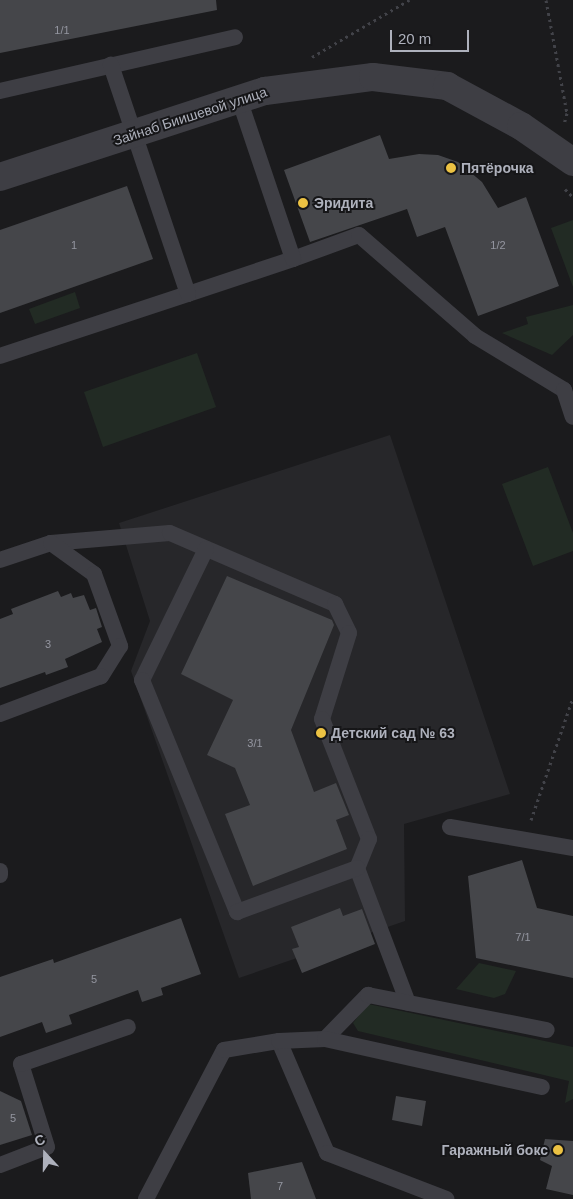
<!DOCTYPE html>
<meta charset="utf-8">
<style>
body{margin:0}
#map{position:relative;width:573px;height:1199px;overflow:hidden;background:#1b1b1d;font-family:Helvetica,sans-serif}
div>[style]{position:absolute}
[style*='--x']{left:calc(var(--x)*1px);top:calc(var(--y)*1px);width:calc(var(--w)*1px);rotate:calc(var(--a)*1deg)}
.built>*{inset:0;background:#27272a}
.green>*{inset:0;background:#222b24}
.building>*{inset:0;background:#45464a}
.path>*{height:3px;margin-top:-1.5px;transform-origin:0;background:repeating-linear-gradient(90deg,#424349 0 2.5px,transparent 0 6.5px)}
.service>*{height:16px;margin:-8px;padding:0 8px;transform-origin:8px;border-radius:8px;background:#3e3e44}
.minor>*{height:28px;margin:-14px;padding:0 14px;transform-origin:14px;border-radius:14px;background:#3e3e44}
.dots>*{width:14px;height:14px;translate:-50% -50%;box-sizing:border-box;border:2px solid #161618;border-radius:50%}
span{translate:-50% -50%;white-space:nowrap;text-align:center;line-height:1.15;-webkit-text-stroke:4px #161618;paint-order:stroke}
.number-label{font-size:11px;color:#9496a0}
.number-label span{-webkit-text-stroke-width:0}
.street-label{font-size:14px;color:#aeb1bc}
.poi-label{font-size:14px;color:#aeb1bc;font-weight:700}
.left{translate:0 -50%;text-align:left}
.right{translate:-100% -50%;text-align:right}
.north{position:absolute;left:20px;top:1129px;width:50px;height:50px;-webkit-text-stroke:4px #161618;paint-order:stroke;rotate:339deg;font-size:14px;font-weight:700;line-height:20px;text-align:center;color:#aeb1bc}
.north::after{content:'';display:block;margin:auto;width:18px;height:22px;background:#aeb1bc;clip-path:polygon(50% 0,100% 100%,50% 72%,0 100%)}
.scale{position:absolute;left:390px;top:30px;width:79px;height:22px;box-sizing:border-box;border:2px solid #aeb1bc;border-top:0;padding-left:6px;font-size:15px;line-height:18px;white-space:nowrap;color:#aeb1bc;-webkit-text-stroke:4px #161618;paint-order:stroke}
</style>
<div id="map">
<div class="built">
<div style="clip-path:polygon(390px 435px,510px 794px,404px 824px,405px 921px,239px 978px,131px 671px,150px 621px,119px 523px)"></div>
</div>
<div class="green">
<div style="clip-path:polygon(573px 220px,573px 287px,551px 228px)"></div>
<div style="clip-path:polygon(75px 292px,80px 308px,35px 324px,29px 309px)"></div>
<div style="clip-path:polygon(573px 305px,573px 335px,552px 355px,502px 333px,528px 324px,526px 317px)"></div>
<div style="clip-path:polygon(197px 353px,216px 407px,103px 447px,84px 392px)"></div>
<div style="clip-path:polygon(548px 467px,573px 533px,573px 551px,533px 566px,502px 484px)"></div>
<div style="clip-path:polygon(479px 963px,516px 971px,505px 994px,494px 998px,456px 989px)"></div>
<div style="clip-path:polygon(368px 1004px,573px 1047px,573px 1099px,565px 1103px,569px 1081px,358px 1031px,353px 1023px)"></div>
</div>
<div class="building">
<div style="clip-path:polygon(0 0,216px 0,217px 10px,0 53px)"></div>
<div style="clip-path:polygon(380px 135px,389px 159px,419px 154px,438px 155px,458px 162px,482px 182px,498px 208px,526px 197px,559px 286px,478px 316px,445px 227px,417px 237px,407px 209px,310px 242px,284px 170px)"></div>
<div style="clip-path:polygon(127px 186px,153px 259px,0 313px,0 230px)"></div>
<div style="clip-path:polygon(227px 576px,332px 620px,334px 625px,291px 730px,314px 792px,336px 783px,349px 815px,336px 820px,347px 849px,253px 886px,225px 814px,250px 805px,235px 768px,207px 755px,233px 700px,181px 674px)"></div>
<div style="clip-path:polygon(58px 591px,61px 597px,71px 593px,73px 598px,84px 595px,90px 610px,96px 608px,102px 627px,97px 629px,102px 642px,65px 659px,68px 667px,46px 675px,45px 672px,0 688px,0 619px,13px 614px,11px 609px)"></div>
<div style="clip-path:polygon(522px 860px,537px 908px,573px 916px,573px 978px,476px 958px,468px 876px)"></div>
<div style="clip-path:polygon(340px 908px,343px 916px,362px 909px,375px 944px,302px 973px,292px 949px,299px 947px,291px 927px)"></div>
<div style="clip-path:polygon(181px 918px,201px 974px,161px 988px,163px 995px,142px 1002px,138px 990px,69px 1015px,72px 1024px,46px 1033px,42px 1022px,0 1037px,0 977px,53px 959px,54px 963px)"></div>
<div style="clip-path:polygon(0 1091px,21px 1101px,32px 1135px,0 1145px)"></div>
<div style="clip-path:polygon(396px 1096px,426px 1101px,422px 1126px,392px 1120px)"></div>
<div style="clip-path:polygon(545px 1139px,573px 1141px,573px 1195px,546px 1189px,552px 1166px,540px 1160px)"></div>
<div style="clip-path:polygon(302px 1162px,316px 1199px,251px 1199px,248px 1173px)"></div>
</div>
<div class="path">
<div style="--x:546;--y:0;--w:115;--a:79.5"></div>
<div style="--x:567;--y:113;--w:11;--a:105"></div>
<div style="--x:312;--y:57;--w:113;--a:-30.4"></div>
<div style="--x:565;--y:189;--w:11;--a:45"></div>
<div style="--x:531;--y:820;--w:130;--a:-71.1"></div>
</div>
<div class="service">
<div style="--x:0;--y:91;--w:241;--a:-12.9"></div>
<div style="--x:293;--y:259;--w:70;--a:-20"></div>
<div style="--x:359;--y:235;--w:154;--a:41"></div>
<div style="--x:475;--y:336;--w:104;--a:31.2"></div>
<div style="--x:564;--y:390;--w:28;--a:72"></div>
<div style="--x:188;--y:294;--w:111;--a:-18.4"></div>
<div style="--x:293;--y:259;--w:169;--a:-108.6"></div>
<div style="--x:0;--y:356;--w:198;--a:-18.3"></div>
<div style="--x:188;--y:294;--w:242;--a:-108.6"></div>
<div style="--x:51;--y:543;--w:119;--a:-4.8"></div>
<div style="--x:170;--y:533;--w:180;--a:23.3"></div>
<div style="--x:335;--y:604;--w:32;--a:64"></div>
<div style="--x:349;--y:633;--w:90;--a:107.4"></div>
<div style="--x:322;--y:719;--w:129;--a:68.6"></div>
<div style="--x:369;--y:839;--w:31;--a:112"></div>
<div style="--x:357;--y:868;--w:144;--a:69.3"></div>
<div style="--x:206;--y:549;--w:146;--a:116"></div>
<div style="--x:142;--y:680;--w:251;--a:67.7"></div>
<div style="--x:237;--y:912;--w:128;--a:-20.1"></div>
<div style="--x:0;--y:560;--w:54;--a:-18.4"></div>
<div style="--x:51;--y:543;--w:53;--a:35.8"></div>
<div style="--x:94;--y:574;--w:77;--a:70.1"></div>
<div style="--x:120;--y:646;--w:36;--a:122"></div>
<div style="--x:101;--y:676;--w:108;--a:159.4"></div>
<div style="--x:450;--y:827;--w:125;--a:9.7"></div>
<div style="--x:0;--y:871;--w:4;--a:90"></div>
<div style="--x:325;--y:1039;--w:62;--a:-45.7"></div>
<div style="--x:368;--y:995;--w:182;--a:11.1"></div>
<div style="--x:279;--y:1041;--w:122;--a:66.8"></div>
<div style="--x:327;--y:1153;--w:128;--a:21.1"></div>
<div style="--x:0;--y:1165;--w:50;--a:-21"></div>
<div style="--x:47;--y:1147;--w:87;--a:-107.4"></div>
<div style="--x:21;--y:1064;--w:113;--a:-19.1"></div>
<div style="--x:146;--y:1199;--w:168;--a:-62.4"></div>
<div style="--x:224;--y:1050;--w:56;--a:-9.3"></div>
<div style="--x:279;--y:1041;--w:46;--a:-2.5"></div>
<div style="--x:325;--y:1039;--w:222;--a:12.5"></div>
</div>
<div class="minor">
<div style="--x:0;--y:177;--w:279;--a:-18"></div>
<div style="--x:265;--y:91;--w:109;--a:-7.4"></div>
<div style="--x:373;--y:77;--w:75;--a:6.9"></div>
<div style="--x:447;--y:86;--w:84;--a:28.4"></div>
<div style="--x:521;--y:126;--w:63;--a:34.7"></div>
</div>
<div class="dots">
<div style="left:451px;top:168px;background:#ecc243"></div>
<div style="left:303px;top:203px;background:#ecc243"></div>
<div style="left:321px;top:733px;background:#ecc243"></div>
<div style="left:558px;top:1150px;background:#ecc243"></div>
</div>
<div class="number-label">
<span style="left:62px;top:30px">1/1</span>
<span style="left:74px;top:245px">1</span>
<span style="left:498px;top:245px">1/2</span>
<span style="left:48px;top:644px">3</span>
<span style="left:255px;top:743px">3/1</span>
<span style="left:523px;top:937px">7/1</span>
<span style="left:94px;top:979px">5</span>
<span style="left:13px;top:1118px">5</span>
<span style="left:280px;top:1186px">7</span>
</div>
<div class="street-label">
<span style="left:190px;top:116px;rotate:-18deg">Зайнаб Биишевой улица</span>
</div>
<div class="poi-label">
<span class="left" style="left:461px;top:168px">Пятёрочка</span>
<span class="left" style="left:314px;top:203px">Эридита</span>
<span class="left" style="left:331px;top:733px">Детский сад № 63</span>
<span class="right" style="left:548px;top:1150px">Гаражный бокс</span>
</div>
<div class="north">С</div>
<div class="scale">20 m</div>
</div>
